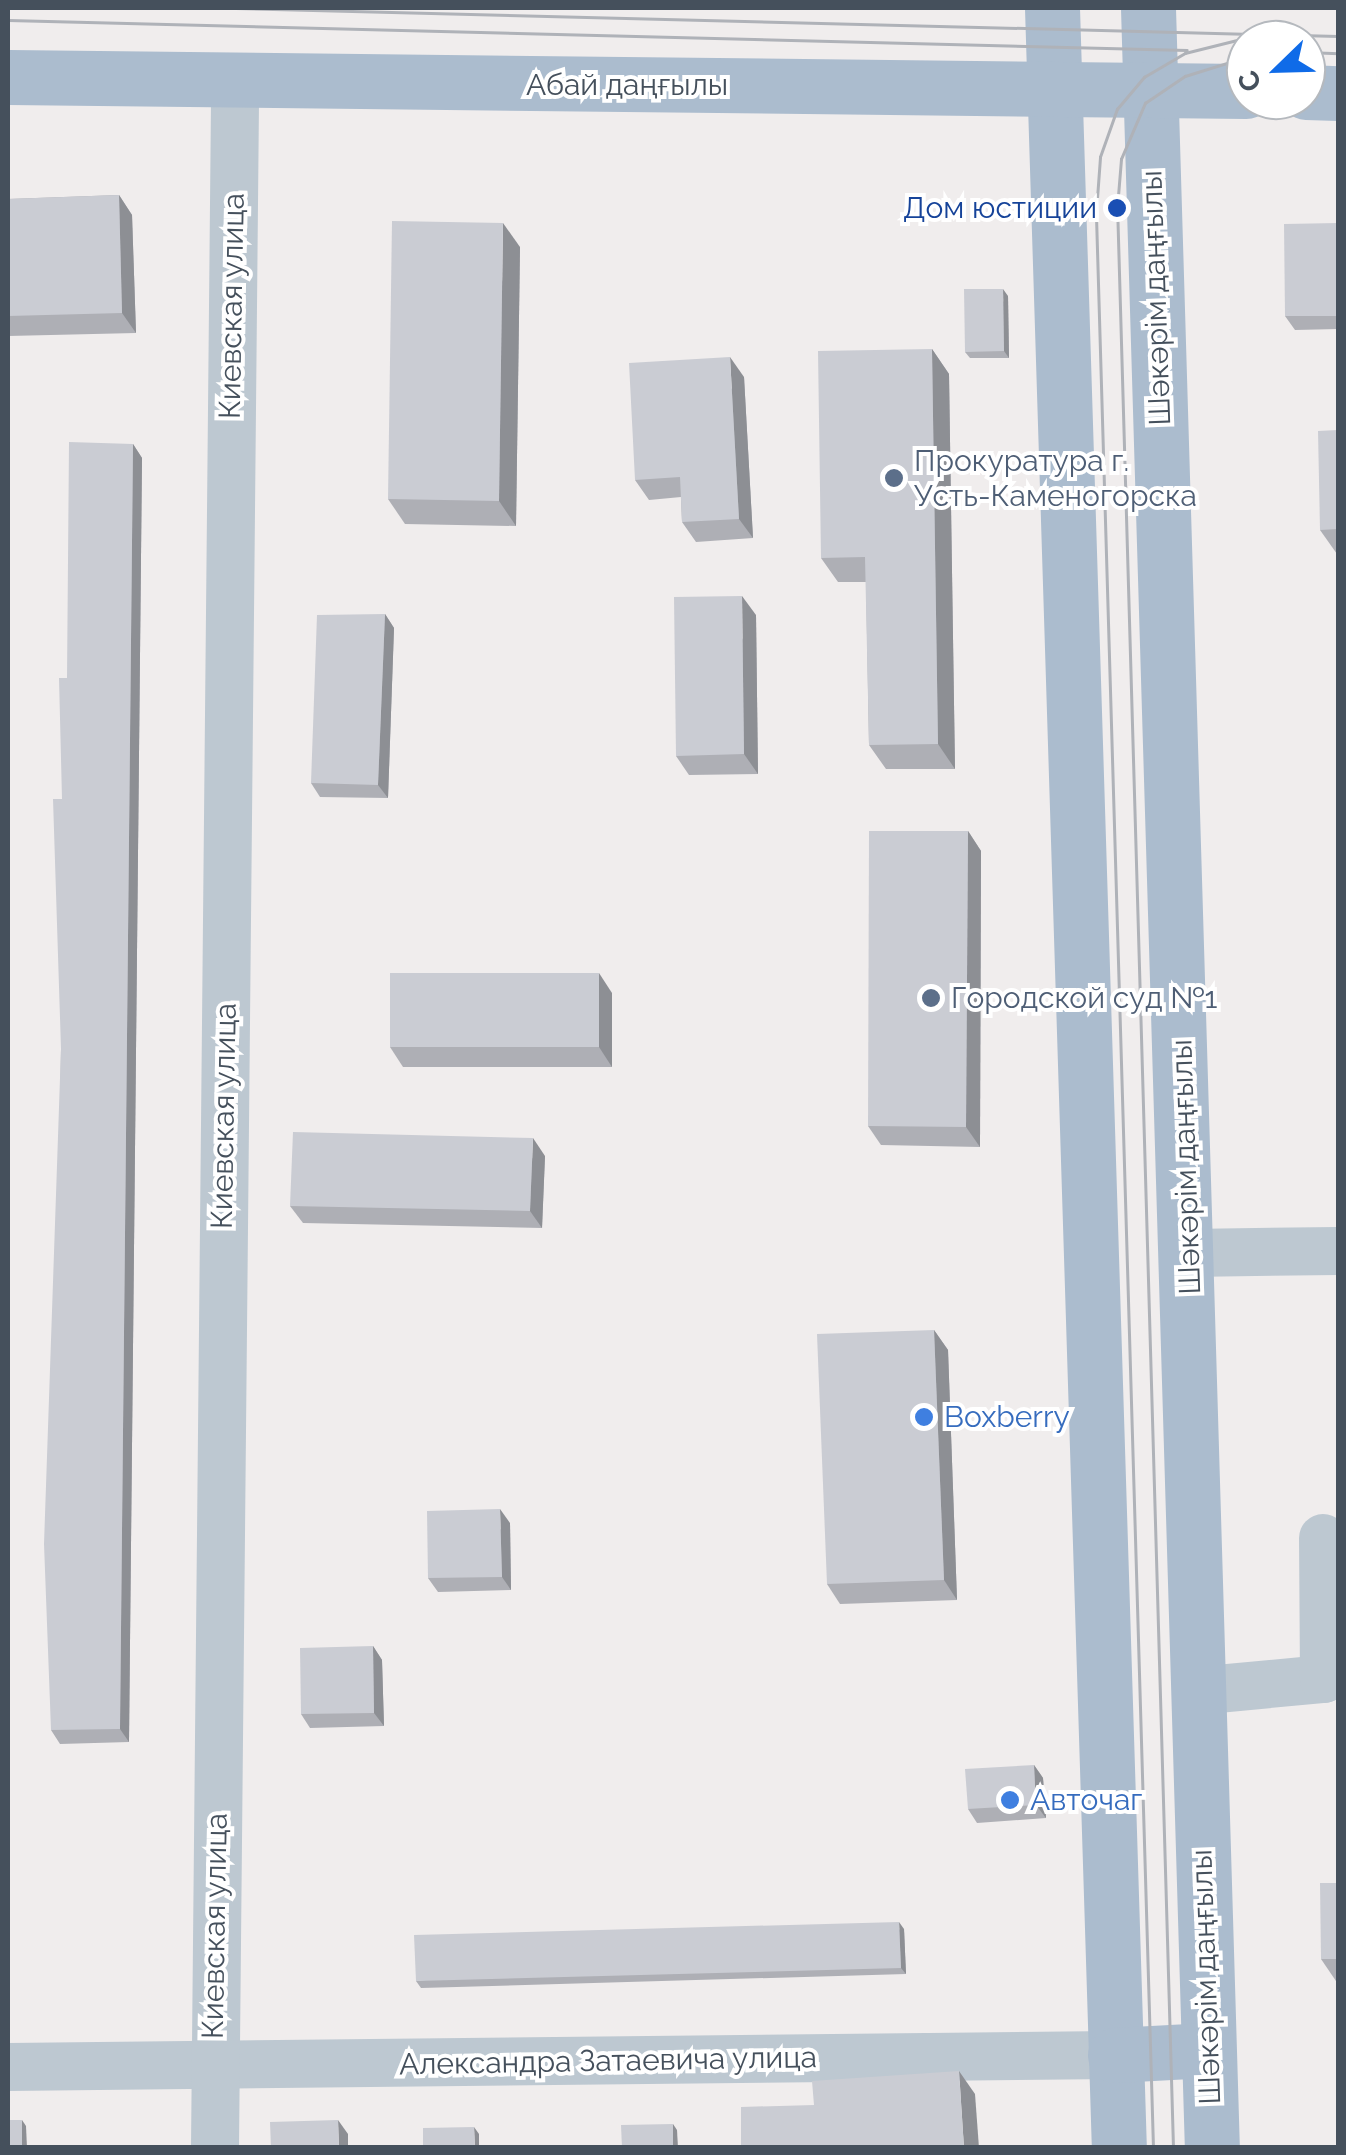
<!DOCTYPE html>
<meta charset="utf-8">
<style>
body{margin:0}
#map{position:relative;width:1346px;height:2155px;overflow:hidden;background:#f0eded;font-family:Raleway,sans-serif}
div>[style]{position:absolute}
[style*='--x']{left:calc(var(--x)*1px);top:calc(var(--y)*1px);width:calc(var(--w)*1px);rotate:calc(var(--a)*1deg)}
.minor>*{height:48px;margin:-24px;padding:0 24px;transform-origin:24px;border-radius:24px;background:#bdc8d1}
.major>*{height:55px;margin:-27.5px;padding:0 27.5px;transform-origin:27.5px;border-radius:27.5px;background:#abbcce}
.tram>*{height:2.5px;margin:-1.25px;padding:0 1.25px;transform-origin:1.25px;border-radius:1.25px;background:#afb2b8}
.wall>*{inset:0;background:#aeafb5}
.shaded-wall>*{inset:0;background:#8d8f94}
.building>*{inset:0;background:#caccd3}
.dots>*{width:28px;height:28px;translate:-50% -50%;box-sizing:border-box;border:5px solid #fff;border-radius:50%}
span{translate:-50% -50%;white-space:nowrap;text-align:center;line-height:1.15;-webkit-text-stroke:8px #fff;paint-order:stroke}
.street-label{font-size:30px;color:#45505c}
.transit-label{font-size:30px;color:#164399}
.right{translate:-100% -50%;text-align:right}
.service-label{font-size:30px;color:#4e5e75}
.left{translate:0 -50%;text-align:left}
.shop-label{font-size:30px;color:#366cbe}
.frame{position:absolute;inset:0;border:10px solid #45505c;pointer-events:none}
.north{position:absolute;left:1226px;top:20px;width:100px;height:100px;box-sizing:border-box;background:#fff;border:2px solid #b5b9be;border-radius:50%;rotate:247deg;font-size:28px;font-weight:700;line-height:40px;text-align:center;color:#45505c}
.north::after{content:'';display:block;margin:auto;width:35px;height:45px;background:#0f6be8;clip-path:polygon(50% 0,100% 100%,50% 72%,0 100%)}
</style>
<div id="map">
<div class="minor">
<div style="--x:1189;--y:1253;--w:149;--a:-0.8"></div>
<div style="--x:1196;--y:1691;--w:129;--a:-5.4"></div>
<div style="--x:1324;--y:1679;--w:141;--a:-90.4"></div>
<div style="--x:8;--y:2067;--w:1107;--a:-0.62"></div>
<div style="--x:215;--y:2148;--w:2064;--a:-89.44"></div>
</div>
<div class="major">
<div style="--x:1052;--y:8;--w:2141;--a:88.21"></div>
<div style="--x:1148;--y:8;--w:2141;--a:88.29"></div>
<div style="--x:8;--y:77;--w:1238;--a:0.65"></div>
<div style="--x:1306;--y:92;--w:32;--a:2"></div>
<div style="--x:1115;--y:2055;--w:93;--a:-3.1"></div>
</div>
<div class="tram">
<div style="--x:236;--y:8;--w:1102;--a:1.46"></div>
<div style="--x:8;--y:20;--w:1179;--a:1.46"></div>
<div style="--x:1306;--y:52;--w:32;--a:2"></div>
<div style="--x:1153;--y:2148;--w:1937;--a:-91.69"></div>
<div style="--x:1096;--y:212;--w:55;--a:-85.8"></div>
<div style="--x:1100;--y:157;--w:51;--a:-70.5"></div>
<div style="--x:1117;--y:109;--w:42;--a:-49.8"></div>
<div style="--x:1144;--y:77;--w:48;--a:-30.3"></div>
<div style="--x:1185;--y:53;--w:78;--a:-14"></div>
<div style="--x:1173;--y:2148;--w:1941;--a:-91.65"></div>
<div style="--x:1117;--y:208;--w:49;--a:-85.3"></div>
<div style="--x:1121;--y:159;--w:61;--a:-66.8"></div>
<div style="--x:1145;--y:103;--w:48;--a:-34"></div>
<div style="--x:1185;--y:76;--w:64;--a:-17.3"></div>
</div>
<div class="wall">
<div style="clip-path:polygon(119px 195px,132px 215px,136px 333px,8px 336px,8px 199px)"></div>
<div style="clip-path:polygon(1338px 223px,1338px 329px,1295px 330px,1285px 316px)"></div>
<div style="clip-path:polygon(520px 247px,516px 526px,405px 524px,388px 499px)"></div>
<div style="clip-path:polygon(1008px 296px,1009px 358px,970px 358px,965px 352px)"></div>
<div style="clip-path:polygon(932px 349px,949px 374px,955px 769px,886px 769px,869px 745px,866px 582px,838px 582px,821px 558px)"></div>
<div style="clip-path:polygon(744px 377px,753px 538px,696px 542px,682px 522px,681px 497px,649px 500px,635px 480px)"></div>
<div style="clip-path:polygon(1338px 430px,1338px 554px,1337px 554px,1320px 530px)"></div>
<div style="clip-path:polygon(133px 444px,142px 458px,129px 1742px,60px 1744px,51px 1730px,61px 1049px,62px 799px,67px 678px)"></div>
<div style="clip-path:polygon(385px 614px,394px 628px,388px 798px,320px 797px,311px 783px)"></div>
<div style="clip-path:polygon(756px 615px,758px 774px,689px 775px,676px 756px)"></div>
<div style="clip-path:polygon(968px 831px,981px 851px,980px 1147px,881px 1145px,868px 1126px)"></div>
<div style="clip-path:polygon(612px 993px,612px 1067px,403px 1067px,390px 1047px)"></div>
<div style="clip-path:polygon(545px 1156px,542px 1228px,303px 1223px,290px 1206px)"></div>
<div style="clip-path:polygon(934px 1330px,948px 1350px,957px 1600px,840px 1604px,827px 1584px)"></div>
<div style="clip-path:polygon(510px 1523px,511px 1590px,438px 1592px,428px 1578px)"></div>
<div style="clip-path:polygon(373px 1646px,382px 1660px,384px 1726px,310px 1728px,301px 1714px)"></div>
<div style="clip-path:polygon(1034px 1765px,1043px 1778px,1046px 1818px,977px 1823px,968px 1809px)"></div>
<div style="clip-path:polygon(1338px 1883px,1338px 1984px,1321px 1959px)"></div>
<div style="clip-path:polygon(904px 1929px,906px 1974px,421px 1988px,416px 1981px)"></div>
</div>
<div class="shaded-wall">
<div style="clip-path:polygon(119px 195px,132px 215px,136px 333px,122px 313px)"></div>
<div style="clip-path:polygon(503px 223px,520px 247px,516px 526px,499px 501px)"></div>
<div style="clip-path:polygon(1003px 289px,1008px 296px,1009px 358px,1004px 351px)"></div>
<div style="clip-path:polygon(932px 349px,949px 374px,955px 769px,938px 744px)"></div>
<div style="clip-path:polygon(730px 357px,744px 377px,753px 538px,739px 519px)"></div>
<div style="clip-path:polygon(133px 444px,142px 458px,129px 1742px,120px 1729px)"></div>
<div style="clip-path:polygon(742px 596px,756px 615px,758px 774px,744px 754px)"></div>
<div style="clip-path:polygon(385px 614px,394px 628px,388px 798px,378px 785px)"></div>
<div style="clip-path:polygon(968px 831px,981px 851px,980px 1147px,966px 1127px)"></div>
<div style="clip-path:polygon(599px 973px,612px 993px,612px 1067px,599px 1047px)"></div>
<div style="clip-path:polygon(533px 1138px,545px 1156px,542px 1228px,530px 1211px)"></div>
<div style="clip-path:polygon(934px 1330px,948px 1350px,957px 1600px,944px 1580px)"></div>
<div style="clip-path:polygon(500px 1509px,510px 1523px,511px 1590px,502px 1577px)"></div>
<div style="clip-path:polygon(373px 1646px,382px 1660px,384px 1726px,374px 1713px)"></div>
<div style="clip-path:polygon(1034px 1765px,1043px 1778px,1046px 1818px,1036px 1805px)"></div>
<div style="clip-path:polygon(899px 1922px,904px 1929px,906px 1974px,901px 1968px)"></div>
<div style="clip-path:polygon(959px 2071px,975px 2094px,979px 2148px,964px 2148px)"></div>
<div style="clip-path:polygon(22px 2120px,26px 2126px,27px 2148px,22px 2148px)"></div>
<div style="clip-path:polygon(338px 2120px,348px 2134px,348px 2148px,339px 2148px)"></div>
<div style="clip-path:polygon(673px 2124px,677px 2130px,678px 2148px,673px 2148px)"></div>
<div style="clip-path:polygon(474px 2127px,479px 2134px,479px 2148px,475px 2148px)"></div>
</div>
<div class="building">
<div style="clip-path:polygon(119px 195px,122px 313px,8px 316px,8px 199px)"></div>
<div style="clip-path:polygon(392px 221px,503px 223px,499px 501px,388px 499px)"></div>
<div style="clip-path:polygon(1338px 223px,1338px 316px,1285px 316px,1284px 224px)"></div>
<div style="clip-path:polygon(964px 289px,1003px 289px,1004px 351px,965px 352px)"></div>
<div style="clip-path:polygon(932px 349px,938px 744px,869px 745px,865px 557px,821px 558px,818px 351px)"></div>
<div style="clip-path:polygon(730px 357px,739px 519px,682px 522px,680px 477px,635px 480px,629px 363px)"></div>
<div style="clip-path:polygon(1338px 430px,1338px 529px,1320px 530px,1318px 431px)"></div>
<div style="clip-path:polygon(69px 442px,133px 444px,120px 1729px,51px 1730px,44px 1544px,61px 1049px,53px 799px,62px 799px,59px 678px,67px 678px)"></div>
<div style="clip-path:polygon(742px 596px,744px 754px,676px 756px,674px 597px)"></div>
<div style="clip-path:polygon(385px 614px,378px 785px,311px 783px,317px 615px)"></div>
<div style="clip-path:polygon(869px 831px,968px 831px,966px 1127px,868px 1126px)"></div>
<div style="clip-path:polygon(390px 973px,599px 973px,599px 1047px,390px 1047px)"></div>
<div style="clip-path:polygon(293px 1132px,533px 1138px,530px 1211px,290px 1206px)"></div>
<div style="clip-path:polygon(934px 1330px,944px 1580px,827px 1584px,817px 1334px)"></div>
<div style="clip-path:polygon(500px 1509px,502px 1577px,428px 1578px,427px 1511px)"></div>
<div style="clip-path:polygon(373px 1646px,374px 1713px,301px 1714px,300px 1648px)"></div>
<div style="clip-path:polygon(1034px 1765px,1036px 1805px,968px 1809px,965px 1769px)"></div>
<div style="clip-path:polygon(1320px 1883px,1338px 1883px,1338px 1959px,1321px 1959px)"></div>
<div style="clip-path:polygon(899px 1922px,901px 1968px,416px 1981px,414px 1935px)"></div>
<div style="clip-path:polygon(959px 2071px,964px 2148px,741px 2148px,741px 2107px,814px 2105px,812px 2081px)"></div>
<div style="clip-path:polygon(8px 2120px,22px 2120px,22px 2148px,8px 2148px)"></div>
<div style="clip-path:polygon(338px 2120px,339px 2148px,271px 2148px,270px 2122px)"></div>
<div style="clip-path:polygon(673px 2124px,673px 2148px,622px 2148px,621px 2125px)"></div>
<div style="clip-path:polygon(474px 2127px,475px 2148px,423px 2148px,423px 2128px)"></div>
</div>
<div class="dots">
<div style="left:1117px;top:208px;background:#1a4fb4"></div>
<div style="left:894px;top:478px;background:#5c6f8a"></div>
<div style="left:931px;top:998px;background:#5c6f8a"></div>
<div style="left:924px;top:1417px;background:#3f7fe0"></div>
<div style="left:1010px;top:1800px;background:#3f7fe0"></div>
</div>
<div class="street-label">
<span style="left:627px;top:85px">Абай даңғылы</span>
<span style="left:1156px;top:298px;rotate:-92deg">Шәкәрім даңғылы</span>
<span style="left:232px;top:306px;rotate:-89deg">Киевская улица</span>
<span style="left:224px;top:1116px;rotate:-89deg">Киевская улица</span>
<span style="left:1186px;top:1167px;rotate:-92deg">Шәкәрім даңғылы</span>
<span style="left:215px;top:1926px;rotate:-89deg">Киевская улица</span>
<span style="left:1206px;top:1977px;rotate:-92deg">Шәкәрім даңғылы</span>
<span style="left:608px;top:2061px;rotate:-1deg">Александра Затаевича улица</span>
</div>
<div class="transit-label">
<span class="right" style="left:1097px;top:208px">Дом юстиции</span>
</div>
<div class="service-label">
<span class="left" style="left:914px;top:478px">Прокуратура г.<br>Усть-Каменогорска</span>
<span class="left" style="left:951px;top:998px">Городской суд №1</span>
</div>
<div class="shop-label">
<span class="left" style="left:944px;top:1417px">Boxberry</span>
<span class="left" style="left:1030px;top:1800px">Авточаг</span>
</div>
<div class="frame"></div>
<div class="north">С</div>
</div>
